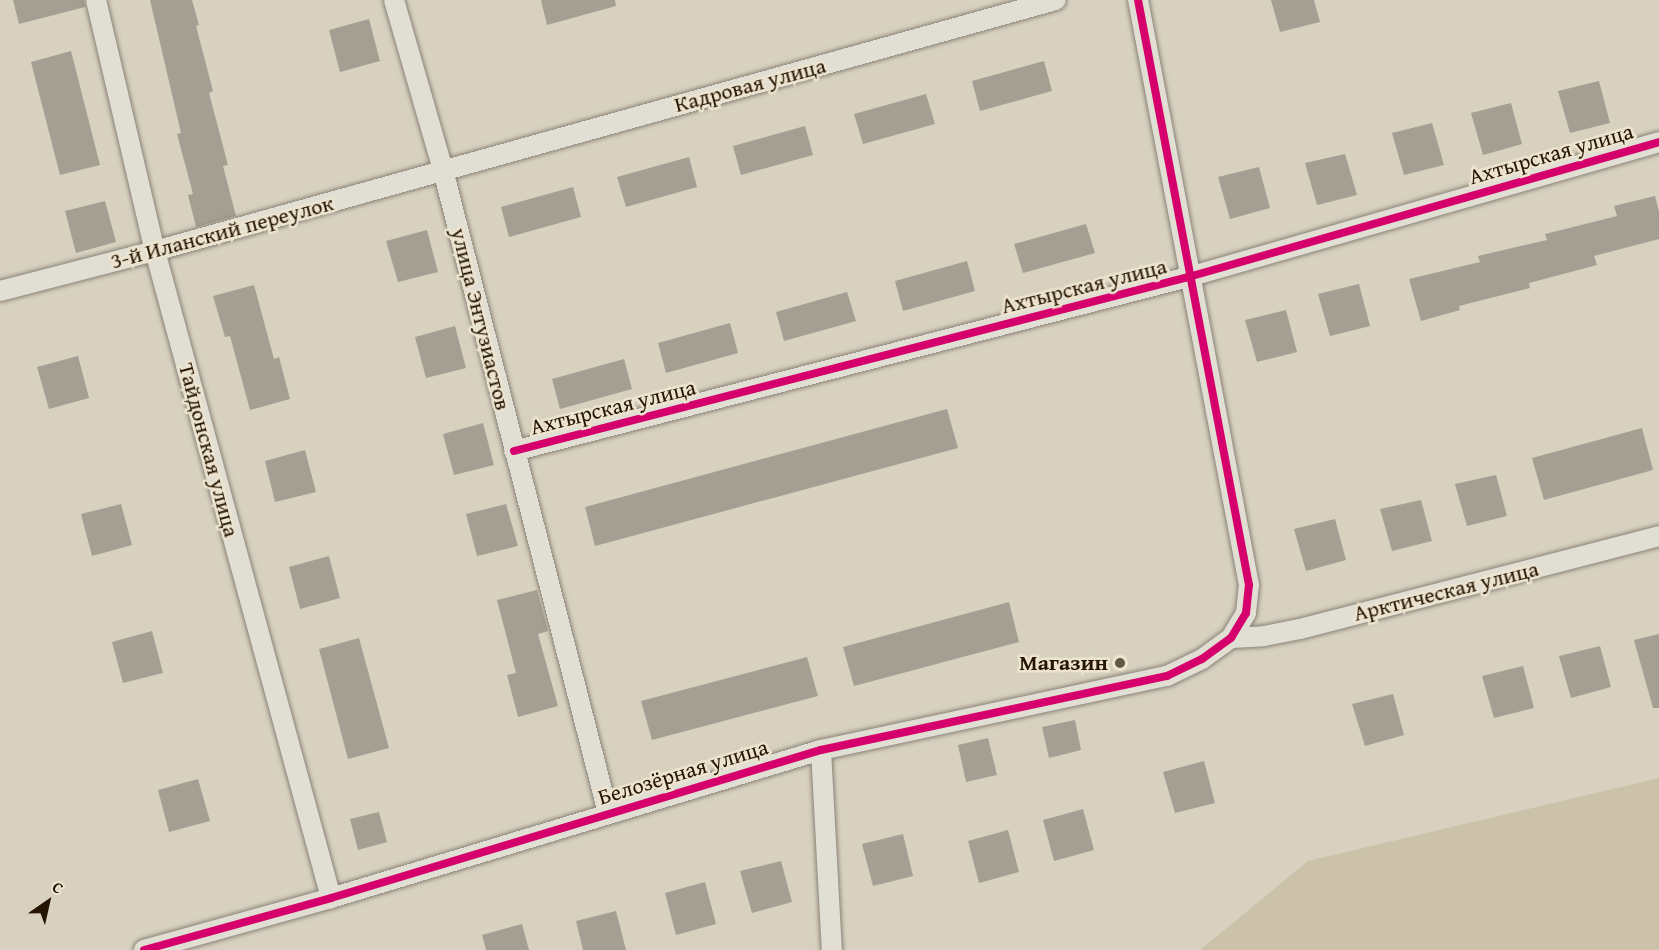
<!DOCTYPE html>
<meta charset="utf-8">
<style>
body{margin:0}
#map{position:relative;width:1659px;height:950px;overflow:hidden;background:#d8d1c0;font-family:"Gentium Book Plus",serif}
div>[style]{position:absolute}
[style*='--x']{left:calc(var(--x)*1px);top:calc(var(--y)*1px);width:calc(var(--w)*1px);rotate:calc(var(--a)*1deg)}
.green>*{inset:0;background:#ccc1a9}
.building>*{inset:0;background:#a59e92}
.roads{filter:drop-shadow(0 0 2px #898377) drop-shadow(0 0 2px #898377)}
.minor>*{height:20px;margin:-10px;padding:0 10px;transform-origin:10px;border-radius:10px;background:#e1ded4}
.cycleway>*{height:8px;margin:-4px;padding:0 4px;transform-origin:4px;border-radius:4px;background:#d6006c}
.dots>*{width:16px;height:16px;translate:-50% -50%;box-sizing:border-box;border:3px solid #ece4cf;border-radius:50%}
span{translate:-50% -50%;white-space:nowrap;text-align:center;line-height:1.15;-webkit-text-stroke:5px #ece4cf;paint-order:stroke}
.street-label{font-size:22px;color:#261502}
.poi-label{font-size:22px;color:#261502;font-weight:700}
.right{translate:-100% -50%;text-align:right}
.north{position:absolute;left:18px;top:872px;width:60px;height:60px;-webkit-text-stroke:4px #ece4cf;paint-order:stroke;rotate:34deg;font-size:16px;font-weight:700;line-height:24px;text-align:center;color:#261502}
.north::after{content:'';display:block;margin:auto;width:21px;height:27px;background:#261502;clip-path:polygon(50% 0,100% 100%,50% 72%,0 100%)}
</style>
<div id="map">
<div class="green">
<div style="clip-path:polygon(1659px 778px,1659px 950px,1200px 950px,1308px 861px)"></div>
</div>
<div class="building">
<div style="clip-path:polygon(13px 0,84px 0,85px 7px,19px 24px)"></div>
<div style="clip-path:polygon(150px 0,192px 0,199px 25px,196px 26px,213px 91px,209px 93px,228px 165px,223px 166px,236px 216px,196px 227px,188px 195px,193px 194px,177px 134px,181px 133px)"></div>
<div style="clip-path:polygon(541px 0,615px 0,616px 6px,547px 25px)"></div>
<div style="clip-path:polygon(1271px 0,1314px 0,1320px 22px,1280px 32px)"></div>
<div style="clip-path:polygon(369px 19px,380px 61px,340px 72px,329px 30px)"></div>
<div style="clip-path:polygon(71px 51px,100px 165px,60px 175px,31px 62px)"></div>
<div style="clip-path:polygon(1044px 61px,1052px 91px,980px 111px,972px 81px)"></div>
<div style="clip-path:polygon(1599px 81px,1610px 123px,1570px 133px,1558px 91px)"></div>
<div style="clip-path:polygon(926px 94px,935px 124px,863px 144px,854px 114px)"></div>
<div style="clip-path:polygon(1511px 103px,1522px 144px,1483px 155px,1471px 113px)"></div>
<div style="clip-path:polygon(1432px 123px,1444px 165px,1404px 175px,1392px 133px)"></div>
<div style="clip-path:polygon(805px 126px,813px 155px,741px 175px,733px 146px)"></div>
<div style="clip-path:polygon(1345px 154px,1357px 195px,1317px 205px,1305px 163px)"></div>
<div style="clip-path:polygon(689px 157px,697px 187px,626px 207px,617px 177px)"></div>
<div style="clip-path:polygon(1259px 167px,1270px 208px,1230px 219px,1218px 177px)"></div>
<div style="clip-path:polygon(573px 187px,581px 217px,509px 237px,501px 207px)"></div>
<div style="clip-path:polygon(1655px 196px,1659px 212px,1659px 239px,1594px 256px,1597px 265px,1529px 283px,1530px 288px,1459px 306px,1460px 310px,1421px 321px,1409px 279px,1480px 262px,1478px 256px,1547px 240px,1545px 234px,1617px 216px,1614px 206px)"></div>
<div style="clip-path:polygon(105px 201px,116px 242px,76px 253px,65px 211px)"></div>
<div style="clip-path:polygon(1086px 224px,1095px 253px,1023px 273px,1014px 244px)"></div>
<div style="clip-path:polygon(427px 230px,438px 272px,398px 282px,386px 241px)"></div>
<div style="clip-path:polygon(967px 261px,975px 291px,903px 311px,895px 281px)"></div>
<div style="clip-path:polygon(1359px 284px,1370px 326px,1330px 336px,1318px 294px)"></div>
<div style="clip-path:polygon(254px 285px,274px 359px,279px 357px,290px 399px,250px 410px,230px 336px,225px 337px,213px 296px)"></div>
<div style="clip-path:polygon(847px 292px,856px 321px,784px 341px,776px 312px)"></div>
<div style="clip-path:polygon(1286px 310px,1297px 352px,1257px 362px,1245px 320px)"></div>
<div style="clip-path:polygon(730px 323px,738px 353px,666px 373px,658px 343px)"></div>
<div style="clip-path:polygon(455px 326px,466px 368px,426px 378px,415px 337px)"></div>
<div style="clip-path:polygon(78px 356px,89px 398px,49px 409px,37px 367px)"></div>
<div style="clip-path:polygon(624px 359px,632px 389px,560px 409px,552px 379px)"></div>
<div style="clip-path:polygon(947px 409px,958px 448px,595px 546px,585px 507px)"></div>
<div style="clip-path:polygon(483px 423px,494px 465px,454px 475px,443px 434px)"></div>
<div style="clip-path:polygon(1642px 428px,1653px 470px,1544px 500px,1532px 458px)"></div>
<div style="clip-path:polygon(305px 450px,316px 492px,275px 502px,265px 461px)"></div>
<div style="clip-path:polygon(1496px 475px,1507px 516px,1467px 526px,1455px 484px)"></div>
<div style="clip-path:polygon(1421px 500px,1432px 541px,1392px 551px,1380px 509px)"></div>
<div style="clip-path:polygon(121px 504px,132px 545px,92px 556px,81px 514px)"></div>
<div style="clip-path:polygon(506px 504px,518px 546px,477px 556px,466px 514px)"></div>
<div style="clip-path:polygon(1335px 519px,1346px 560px,1306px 571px,1294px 529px)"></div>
<div style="clip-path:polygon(329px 556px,340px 598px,300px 609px,289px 567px)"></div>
<div style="clip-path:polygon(537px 590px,548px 631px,538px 634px,558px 706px,518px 717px,507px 675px,516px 673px,497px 600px)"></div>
<div style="clip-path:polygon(1009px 602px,1019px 642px,854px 686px,843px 647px)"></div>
<div style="clip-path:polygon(152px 631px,163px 673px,123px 683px,112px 642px)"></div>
<div style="clip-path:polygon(1659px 634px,1659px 708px,1653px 708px,1634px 640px)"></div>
<div style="clip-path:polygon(359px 638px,389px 748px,348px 759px,319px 649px)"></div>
<div style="clip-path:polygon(1600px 646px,1611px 687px,1571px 698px,1559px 656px)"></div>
<div style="clip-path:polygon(807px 657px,818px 696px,652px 740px,641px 701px)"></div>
<div style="clip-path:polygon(1523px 666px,1534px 708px,1494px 718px,1482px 676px)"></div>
<div style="clip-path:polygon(1393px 694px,1404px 735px,1365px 746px,1352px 704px)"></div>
<div style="clip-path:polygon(1075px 720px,1081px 750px,1049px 758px,1042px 727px)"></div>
<div style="clip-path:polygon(988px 738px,997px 775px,966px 782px,958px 745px)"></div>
<div style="clip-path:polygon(1204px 761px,1215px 803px,1175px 813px,1163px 772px)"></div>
<div style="clip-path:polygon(198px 779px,210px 821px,169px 832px,158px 790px)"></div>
<div style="clip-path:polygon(1083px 809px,1094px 850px,1054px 861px,1043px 820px)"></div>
<div style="clip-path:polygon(379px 812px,387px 842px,358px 850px,350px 819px)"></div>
<div style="clip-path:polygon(1008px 830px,1019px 872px,979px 883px,968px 841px)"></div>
<div style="clip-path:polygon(903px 834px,913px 876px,873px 886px,862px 844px)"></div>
<div style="clip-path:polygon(781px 861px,792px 902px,752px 913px,740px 871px)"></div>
<div style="clip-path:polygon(705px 882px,716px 924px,676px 935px,665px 893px)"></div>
<div style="clip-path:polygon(616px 911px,626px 950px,583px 950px,576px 921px)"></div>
<div style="clip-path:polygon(522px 924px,529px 950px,486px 950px,482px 935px)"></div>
</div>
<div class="roads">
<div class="minor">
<div style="--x:96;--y:0;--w:258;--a:76.8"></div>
<div style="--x:155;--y:251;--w:671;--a:74.78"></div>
<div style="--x:394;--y:0;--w:177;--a:73.9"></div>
<div style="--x:443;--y:170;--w:664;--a:75.61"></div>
<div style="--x:0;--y:291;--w:160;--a:-14.5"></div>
<div style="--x:155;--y:251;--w:935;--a:-15.57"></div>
<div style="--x:514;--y:451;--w:700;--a:-14.47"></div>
<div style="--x:1192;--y:276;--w:486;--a:-16"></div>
<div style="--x:1231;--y:638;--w:33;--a:-3"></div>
<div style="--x:1264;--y:636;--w:37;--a:-11"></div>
<div style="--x:1300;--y:629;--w:371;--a:-14.5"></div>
<div style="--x:821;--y:750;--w:200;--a:86.9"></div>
<div style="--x:144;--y:950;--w:194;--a:-15.5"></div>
<div style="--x:331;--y:898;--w:512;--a:-16.81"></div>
<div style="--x:821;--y:750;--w:354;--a:-12.1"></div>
<div style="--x:1167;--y:676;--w:39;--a:-26"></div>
<div style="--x:1202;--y:659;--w:36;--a:-36"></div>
<div style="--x:1231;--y:638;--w:29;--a:-59"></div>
<div style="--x:1246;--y:613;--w:28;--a:-84"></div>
<div style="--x:1249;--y:585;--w:595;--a:-100.74"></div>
</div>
</div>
<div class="cycleway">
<div style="--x:514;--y:451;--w:700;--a:-14.47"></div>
<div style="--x:1192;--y:276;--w:486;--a:-16"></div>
<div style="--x:144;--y:950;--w:194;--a:-15.5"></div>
<div style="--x:331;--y:898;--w:512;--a:-16.81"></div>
<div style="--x:821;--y:750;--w:354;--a:-12.1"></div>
<div style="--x:1167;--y:676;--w:39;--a:-26"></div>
<div style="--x:1202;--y:659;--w:36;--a:-36"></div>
<div style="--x:1231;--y:638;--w:29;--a:-59"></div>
<div style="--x:1246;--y:613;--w:28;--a:-84"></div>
<div style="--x:1249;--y:585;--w:595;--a:-100.74"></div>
</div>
<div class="dots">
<div style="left:1120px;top:663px;background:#645744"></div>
</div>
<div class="street-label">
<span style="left:750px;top:85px;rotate:-15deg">Кадровая улица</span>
<span style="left:1551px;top:154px;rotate:-16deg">Ахтырская улица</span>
<span style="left:222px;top:232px;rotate:-15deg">3-й Иланский переулок</span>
<span style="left:1084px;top:286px;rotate:-14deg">Ахтырская улица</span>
<span style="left:481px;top:319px;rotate:76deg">улица Энтузиастов</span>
<span style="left:613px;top:407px;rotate:-14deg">Ахтырская улица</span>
<span style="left:209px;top:450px;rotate:75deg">Тайдонская улица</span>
<span style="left:1446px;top:591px;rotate:-14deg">Арктическая улица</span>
<span style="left:683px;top:772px;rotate:-17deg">Белозёрная улица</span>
</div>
<div class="poi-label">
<span class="right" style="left:1108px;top:663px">Магазин</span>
</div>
<div class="north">С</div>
</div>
